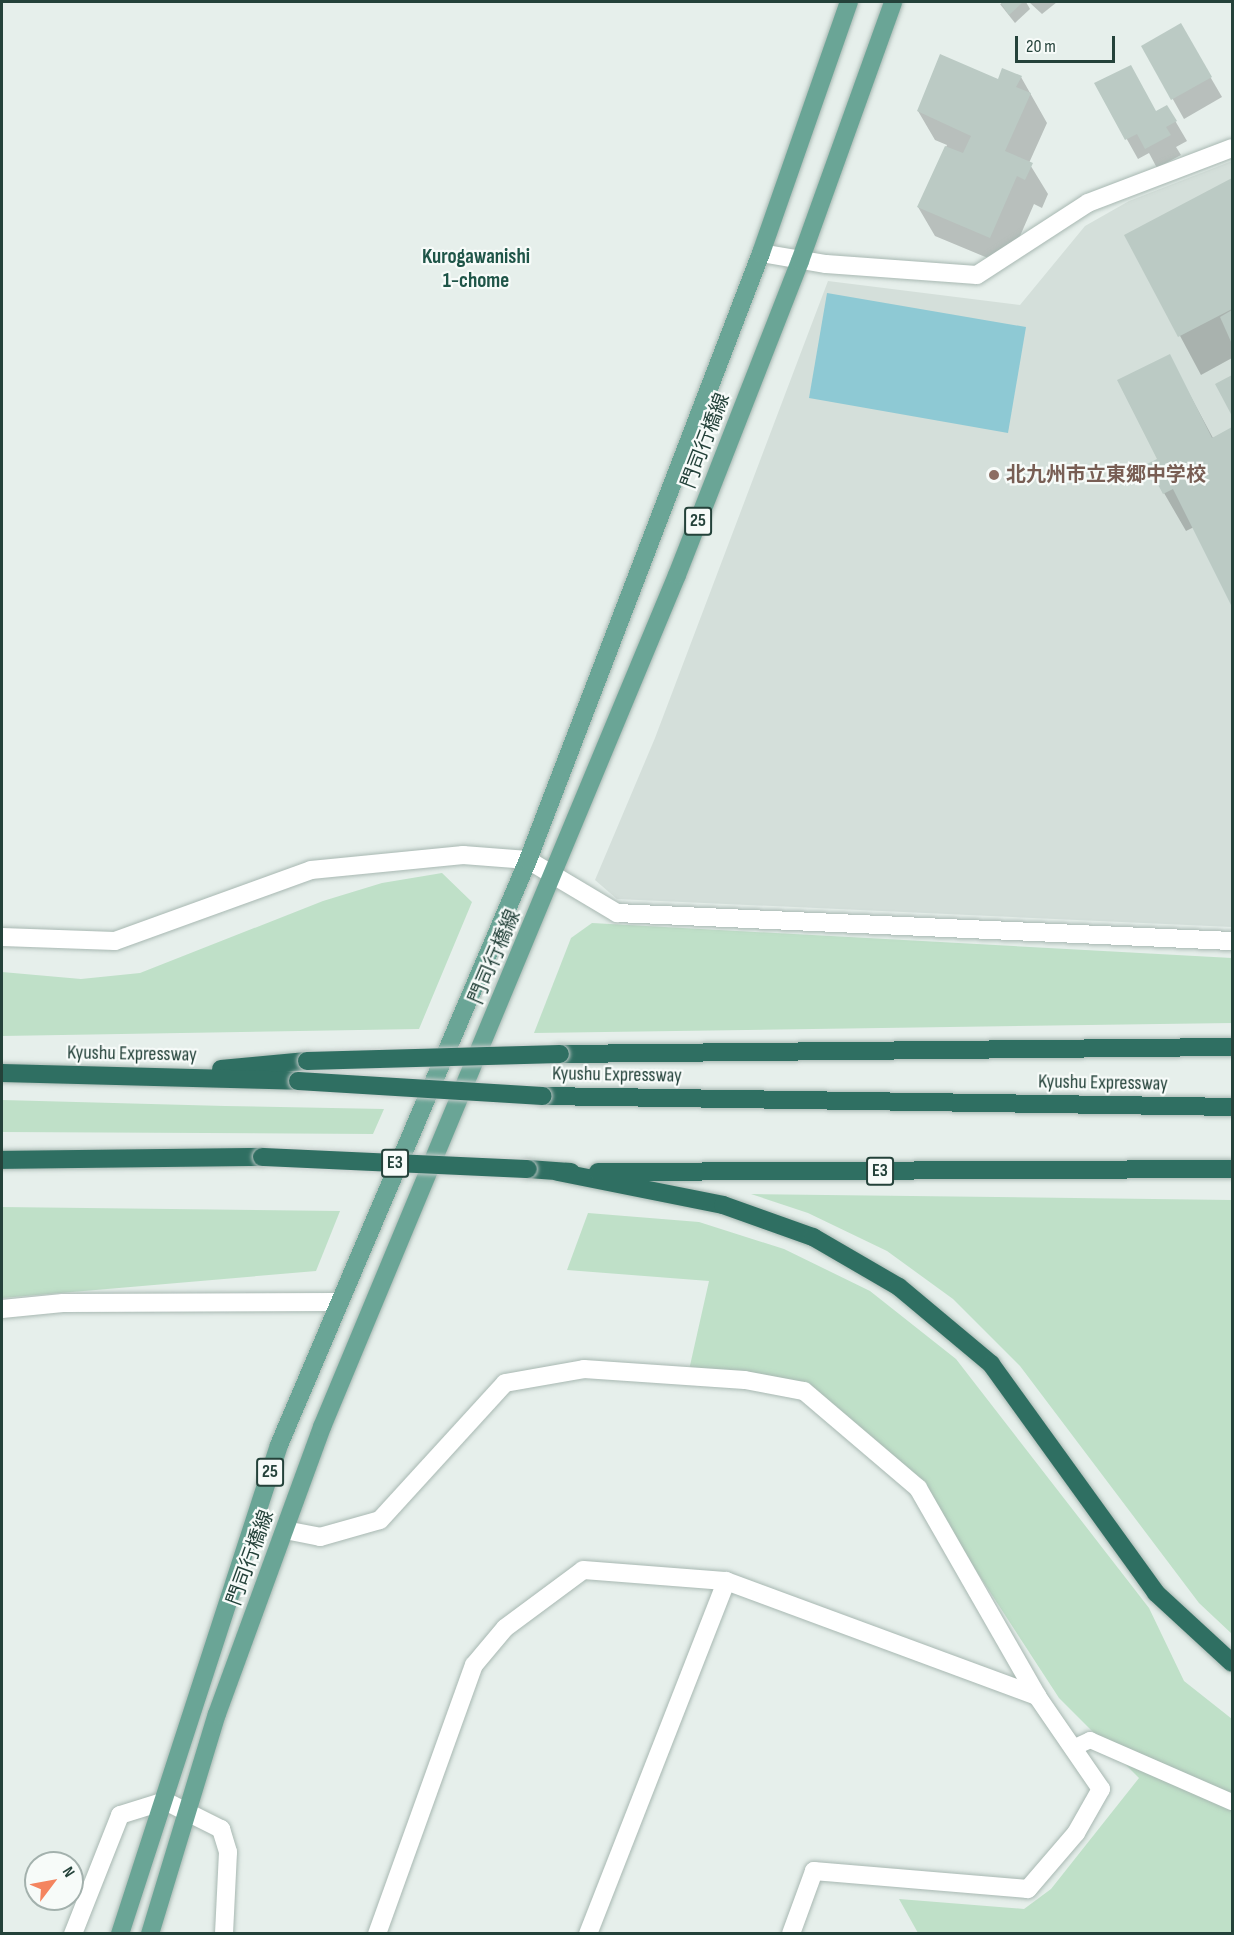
<!DOCTYPE html>
<meta charset="utf-8">
<style>
body{margin:0}
#map{position:relative;width:1234px;height:1935px;overflow:hidden;background:#e6efeb;font-family:"Sofia Sans Condensed","Noto Sans JP",sans-serif}
div>[style]{position:absolute}
[style*='--x']{left:calc(var(--x)*1px);top:calc(var(--y)*1px);width:calc(var(--w)*1px);rotate:calc(var(--a)*1deg)}
.built>*{inset:0;background:#d4dfda}
.green>*{inset:0;background:#bfe0c8}
.water>*{inset:0;background:#8ec9d4}
.shadow>*{inset:0;background:#0003}
.building>*{inset:0;background:#bbcac4}
.roads{filter:drop-shadow(0 0 2px #a8b8b2) drop-shadow(0 0 2px #a8b8b2)}
.service>*{height:16px;margin:-8px;padding:0 8px;transform-origin:8px;border-radius:8px;background:#fff}
.minor>*{height:18px;margin:-9px;padding:0 9px;transform-origin:9px;border-radius:9px;background:#fff}
.primary>*{height:18px;margin:-9px;padding:0 9px;transform-origin:9px;border-radius:9px;background:#6aa596}
.motorway>*{height:18px;margin:-9px;padding:0 9px;transform-origin:9px;border-radius:9px;background:#2f6f62}
.bridges{filter:drop-shadow(0 0 2px #c2cac8) drop-shadow(0 0 2px #c2cac8)}
.motorway-bridge>*{height:18px;margin:-9px;padding:0 9px;transform-origin:9px;border-radius:9px;background:#2f6f62}
.dots>*{width:16px;height:16px;translate:-50% -50%;box-sizing:border-box;border:3px solid #f7fbf9;border-radius:50%}
span{translate:-50% -50%;white-space:nowrap;text-align:center;line-height:1.15;-webkit-text-stroke:4.5px #f7fbf9;paint-order:stroke}
.shield-label span{padding:2px 4px;background:#f7fbf9;border:2px solid;border-radius:4px;-webkit-text-stroke-width:0}
.shield-label{font-size:18px;color:#24423a;font-weight:700}
.street-label{font-size:20px;color:#24423a}
.education-label{font-size:20px;color:#785e54;font-weight:700}
.left{translate:0 -50%;text-align:left}
.neighbourhood-label{font-size:21px;color:#1f5548;font-weight:700}
.frame{position:absolute;inset:0;border:3px solid #24423a;pointer-events:none}
.north{position:absolute;left:24px;top:1851px;width:60px;height:60px;box-sizing:border-box;background:#f7fbf9;border:2px solid #a3b1ad;border-radius:50%;rotate:58deg;font-size:16px;font-weight:700;line-height:24px;text-align:center;color:#24423a}
.north::after{content:'';display:block;margin:auto;width:21px;height:27px;background:#f4845f;clip-path:polygon(50% 0,100% 100%,50% 72%,0 100%)}
.scale{position:absolute;left:1015px;top:36px;width:100px;height:27px;box-sizing:border-box;border:3px solid #24423a;border-top:0;padding-left:8px;font-size:18px;line-height:21px;white-space:nowrap;color:#24423a;-webkit-text-stroke:4px #f7fbf9;paint-order:stroke}
</style>
<div id="map">
<div class="built">
<div style="clip-path:polygon(1232px 161px,1232px 927px,617px 899px,595px 880px,655px 738px,828px 281px,1020px 305px,1085px 226px,1129px 201px)"></div>
</div>
<div class="green">
<div style="clip-path:polygon(442px 873px,472px 902px,419px 1029px,2px 1036px,2px 972px,81px 979px,140px 973px,323px 901px,382px 883px)"></div>
<div style="clip-path:polygon(592px 923px,1232px 958px,1232px 1023px,534px 1033px,571px 938px)"></div>
<div style="clip-path:polygon(2px 1100px,225px 1106px,384px 1109px,373px 1134px,2px 1132px)"></div>
<div style="clip-path:polygon(751px 1194px,1232px 1200px,1232px 1634px,1199px 1603px,1020px 1366px,953px 1299px,887px 1251px,808px 1213px)"></div>
<div style="clip-path:polygon(2px 1207px,340px 1211px,316px 1271px,2px 1298px)"></div>
<div style="clip-path:polygon(588px 1213px,699px 1222px,784px 1249px,870px 1291px,956px 1359px,1149px 1608px,1184px 1681px,1232px 1719px,1232px 1933px,918px 1933px,899px 1899px,1024px 1909px,1051px 1889px,1139px 1778px,1059px 1698px,923px 1489px,807px 1395px,689px 1370px,709px 1281px,567px 1270px)"></div>
</div>
<div class="water">
<div style="clip-path:polygon(827px 293px,1026px 327px,1008px 433px,809px 398px)"></div>
</div>
<div class="shadow">
<div style="clip-path:polygon(1026px 2px,1030px 9px,1015px 23px,1000px 4px)"></div>
<div style="clip-path:polygon(1029px 2px,1057px 2px,1042px 14px)"></div>
<div style="clip-path:polygon(1180px 25px,1222px 97px,1184px 119px,1143px 46px)"></div>
<div style="clip-path:polygon(1021px 77px,1047px 123px,1029px 163px,1048px 194px,1042px 208px,1034px 204px,1007px 266px,935px 236px,918px 207px,947px 145px,935px 140px,918px 111px)"></div>
<div style="clip-path:polygon(1096px 84px,1156px 112px,1167px 107px,1187px 141px,1176px 147px,1181px 155px,1157px 168px,1149px 153px,1138px 159px)"></div>
<div style="clip-path:polygon(1232px 180px,1232px 358px,1201px 375px,1126px 235px)"></div>
<div style="clip-path:polygon(1169px 356px,1213px 438px,1232px 429px,1232px 604px,1194px 527px,1186px 531px,1164px 493px,1159px 460px)"></div>
</div>
<div class="building">
<div style="clip-path:polygon(1000px 2px,1023px 2px,1009px 15px)"></div>
<div style="clip-path:polygon(1181px 23px,1212px 77px,1171px 100px,1141px 46px)"></div>
<div style="clip-path:polygon(940px 54px,998px 79px,1002px 68px,1022px 76px,1016px 87px,1031px 93px,1005px 151px,1033px 163px,1025px 180px,1017px 176px,990px 238px,917px 207px,945px 146px,963px 153px,971px 136px,917px 111px)"></div>
<div style="clip-path:polygon(1131px 65px,1156px 111px,1167px 105px,1177px 121px,1166px 127px,1171px 135px,1145px 149px,1137px 134px,1125px 140px,1094px 83px)"></div>
<div style="clip-path:polygon(1232px 178px,1232px 309px,1178px 337px,1124px 235px)"></div>
<div style="clip-path:polygon(1232px 310px,1232px 344px,1220px 317px)"></div>
<div style="clip-path:polygon(1170px 354px,1212px 438px,1232px 427px,1232px 607px,1173px 489px,1163px 494px,1147px 464px,1157px 459px,1117px 380px)"></div>
<div style="clip-path:polygon(1232px 375px,1232px 416px,1215px 384px)"></div>
</div>
<div class="roads">
<div class="service">
<div style="--x:1073;--y:1748;--w:19;--a:-25"></div>
<div style="--x:1090;--y:1740;--w:155;--a:23.6"></div>
</div>
<div class="minor">
<div style="--x:761;--y:253;--w:66;--a:9.6"></div>
<div style="--x:826;--y:264;--w:151;--a:4.2"></div>
<div style="--x:977;--y:275;--w:132;--a:-33"></div>
<div style="--x:1088;--y:203;--w:154;--a:-20.9"></div>
<div style="--x:2;--y:937;--w:113;--a:2"></div>
<div style="--x:115;--y:941;--w:208;--a:-19.9"></div>
<div style="--x:311;--y:870;--w:153;--a:-5.6"></div>
<div style="--x:463;--y:855;--w:65;--a:4.4"></div>
<div style="--x:528;--y:860;--w:104;--a:30.8"></div>
<div style="--x:617;--y:913;--w:616;--a:2.61"></div>
<div style="--x:2;--y:1309;--w:61;--a:-5.6"></div>
<div style="--x:63;--y:1303;--w:274;--a:-0.2"></div>
<div style="--x:285;--y:1530;--w:36;--a:11"></div>
<div style="--x:320;--y:1537;--w:62;--a:-15.8"></div>
<div style="--x:380;--y:1520;--w:185;--a:-47.6"></div>
<div style="--x:505;--y:1383;--w:80;--a:-10"></div>
<div style="--x:584;--y:1369;--w:161;--a:3.9"></div>
<div style="--x:745;--y:1380;--w:60;--a:10.6"></div>
<div style="--x:804;--y:1391;--w:150;--a:40.4"></div>
<div style="--x:918;--y:1488;--w:240;--a:60.2"></div>
<div style="--x:1037;--y:1696;--w:113;--a:55.5"></div>
<div style="--x:1101;--y:1789;--w:51;--a:119.6"></div>
<div style="--x:1076;--y:1833;--w:74;--a:130.6"></div>
<div style="--x:1028;--y:1889;--w:215;--a:-175.2"></div>
<div style="--x:814;--y:1871;--w:67;--a:110.1"></div>
<div style="--x:73;--y:1934;--w:128;--a:-68.4"></div>
<div style="--x:120;--y:1815;--w:47;--a:-17.3"></div>
<div style="--x:165;--y:1801;--w:63;--a:26.6"></div>
<div style="--x:221;--y:1829;--w:24;--a:73"></div>
<div style="--x:228;--y:1852;--w:82;--a:92.8"></div>
<div style="--x:377;--y:1934;--w:286;--a:-70.2"></div>
<div style="--x:474;--y:1665;--w:48;--a:-50"></div>
<div style="--x:505;--y:1628;--w:97;--a:-36.6"></div>
<div style="--x:583;--y:1570;--w:143;--a:4.4"></div>
<div style="--x:726;--y:1581;--w:332;--a:20.3"></div>
<div style="--x:588;--y:1934;--w:379;--a:-68.6"></div>
</div>
<div class="primary">
<div style="--x:120;--y:1934;--w:514;--a:-71.99"></div>
<div style="--x:279;--y:1445;--w:636;--a:-66.94"></div>
<div style="--x:528;--y:860;--w:650;--a:-69"></div>
<div style="--x:761;--y:253;--w:266;--a:-70.7"></div>
<div style="--x:150;--y:1934;--w:230;--a:-73.1"></div>
<div style="--x:217;--y:1714;--w:306;--a:-69.9"></div>
<div style="--x:322;--y:1427;--w:923;--a:-67.38"></div>
<div style="--x:677;--y:575;--w:337;--a:-68.6"></div>
<div style="--x:800;--y:261;--w:275;--a:-70.2"></div>
</div>
<div class="motorway">
<div style="--x:560;--y:1054;--w:672;--a:-0.6"></div>
<div style="--x:221;--y:1069;--w:86;--a:-5.3"></div>
<div style="--x:2;--y:1073;--w:296;--a:1.5"></div>
<div style="--x:543;--y:1096;--w:689;--a:0.91"></div>
<div style="--x:2;--y:1160;--w:260;--a:-0.7"></div>
<div style="--x:528;--y:1169;--w:43;--a:4"></div>
<div style="--x:558;--y:1172;--w:168;--a:11.3"></div>
<div style="--x:723;--y:1205;--w:96;--a:19.6"></div>
<div style="--x:813;--y:1237;--w:99;--a:30.2"></div>
<div style="--x:899;--y:1287;--w:120;--a:39.9"></div>
<div style="--x:991;--y:1364;--w:282;--a:54.2"></div>
<div style="--x:1156;--y:1593;--w:103;--a:42.6"></div>
<div style="--x:598;--y:1172;--w:634;--a:-0.27"></div>
</div>
</div>
<div class="bridges">
<div class="motorway-bridge">
<div style="--x:307;--y:1061;--w:253;--a:-1.6"></div>
<div style="--x:298;--y:1081;--w:245;--a:3.5"></div>
<div style="--x:262;--y:1157;--w:266;--a:2.6"></div>
</div>
</div>
<div class="dots">
<div style="left:994px;top:475px;background:#8d6e63"></div>
</div>
<div class="shield-label">
<span style="left:698px;top:521px">25</span>
<span style="left:395px;top:1163px">E3</span>
<span style="left:880px;top:1171px">E3</span>
<span style="left:270px;top:1472px">25</span>
</div>
<div class="street-label">
<span style="left:706px;top:441px;rotate:-69deg">門司行橋線</span>
<span style="left:495px;top:957px;rotate:-67deg">門司行橋線</span>
<span style="left:132px;top:1054px;rotate:1deg">Kyushu Expressway</span>
<span style="left:617px;top:1075px;rotate:1deg">Kyushu Expressway</span>
<span style="left:1103px;top:1083px;rotate:1deg">Kyushu Expressway</span>
<span style="left:251px;top:1558px;rotate:-70deg">門司行橋線</span>
</div>
<div class="education-label">
<span class="left" style="left:1006px;top:475px">北九州市立東郷中学校</span>
</div>
<div class="neighbourhood-label">
<span style="left:476px;top:269px">Kurogawanishi<br>1-chome</span>
</div>
<div class="frame"></div>
<div class="north">N</div>
<div class="scale">20 m</div>
</div>
